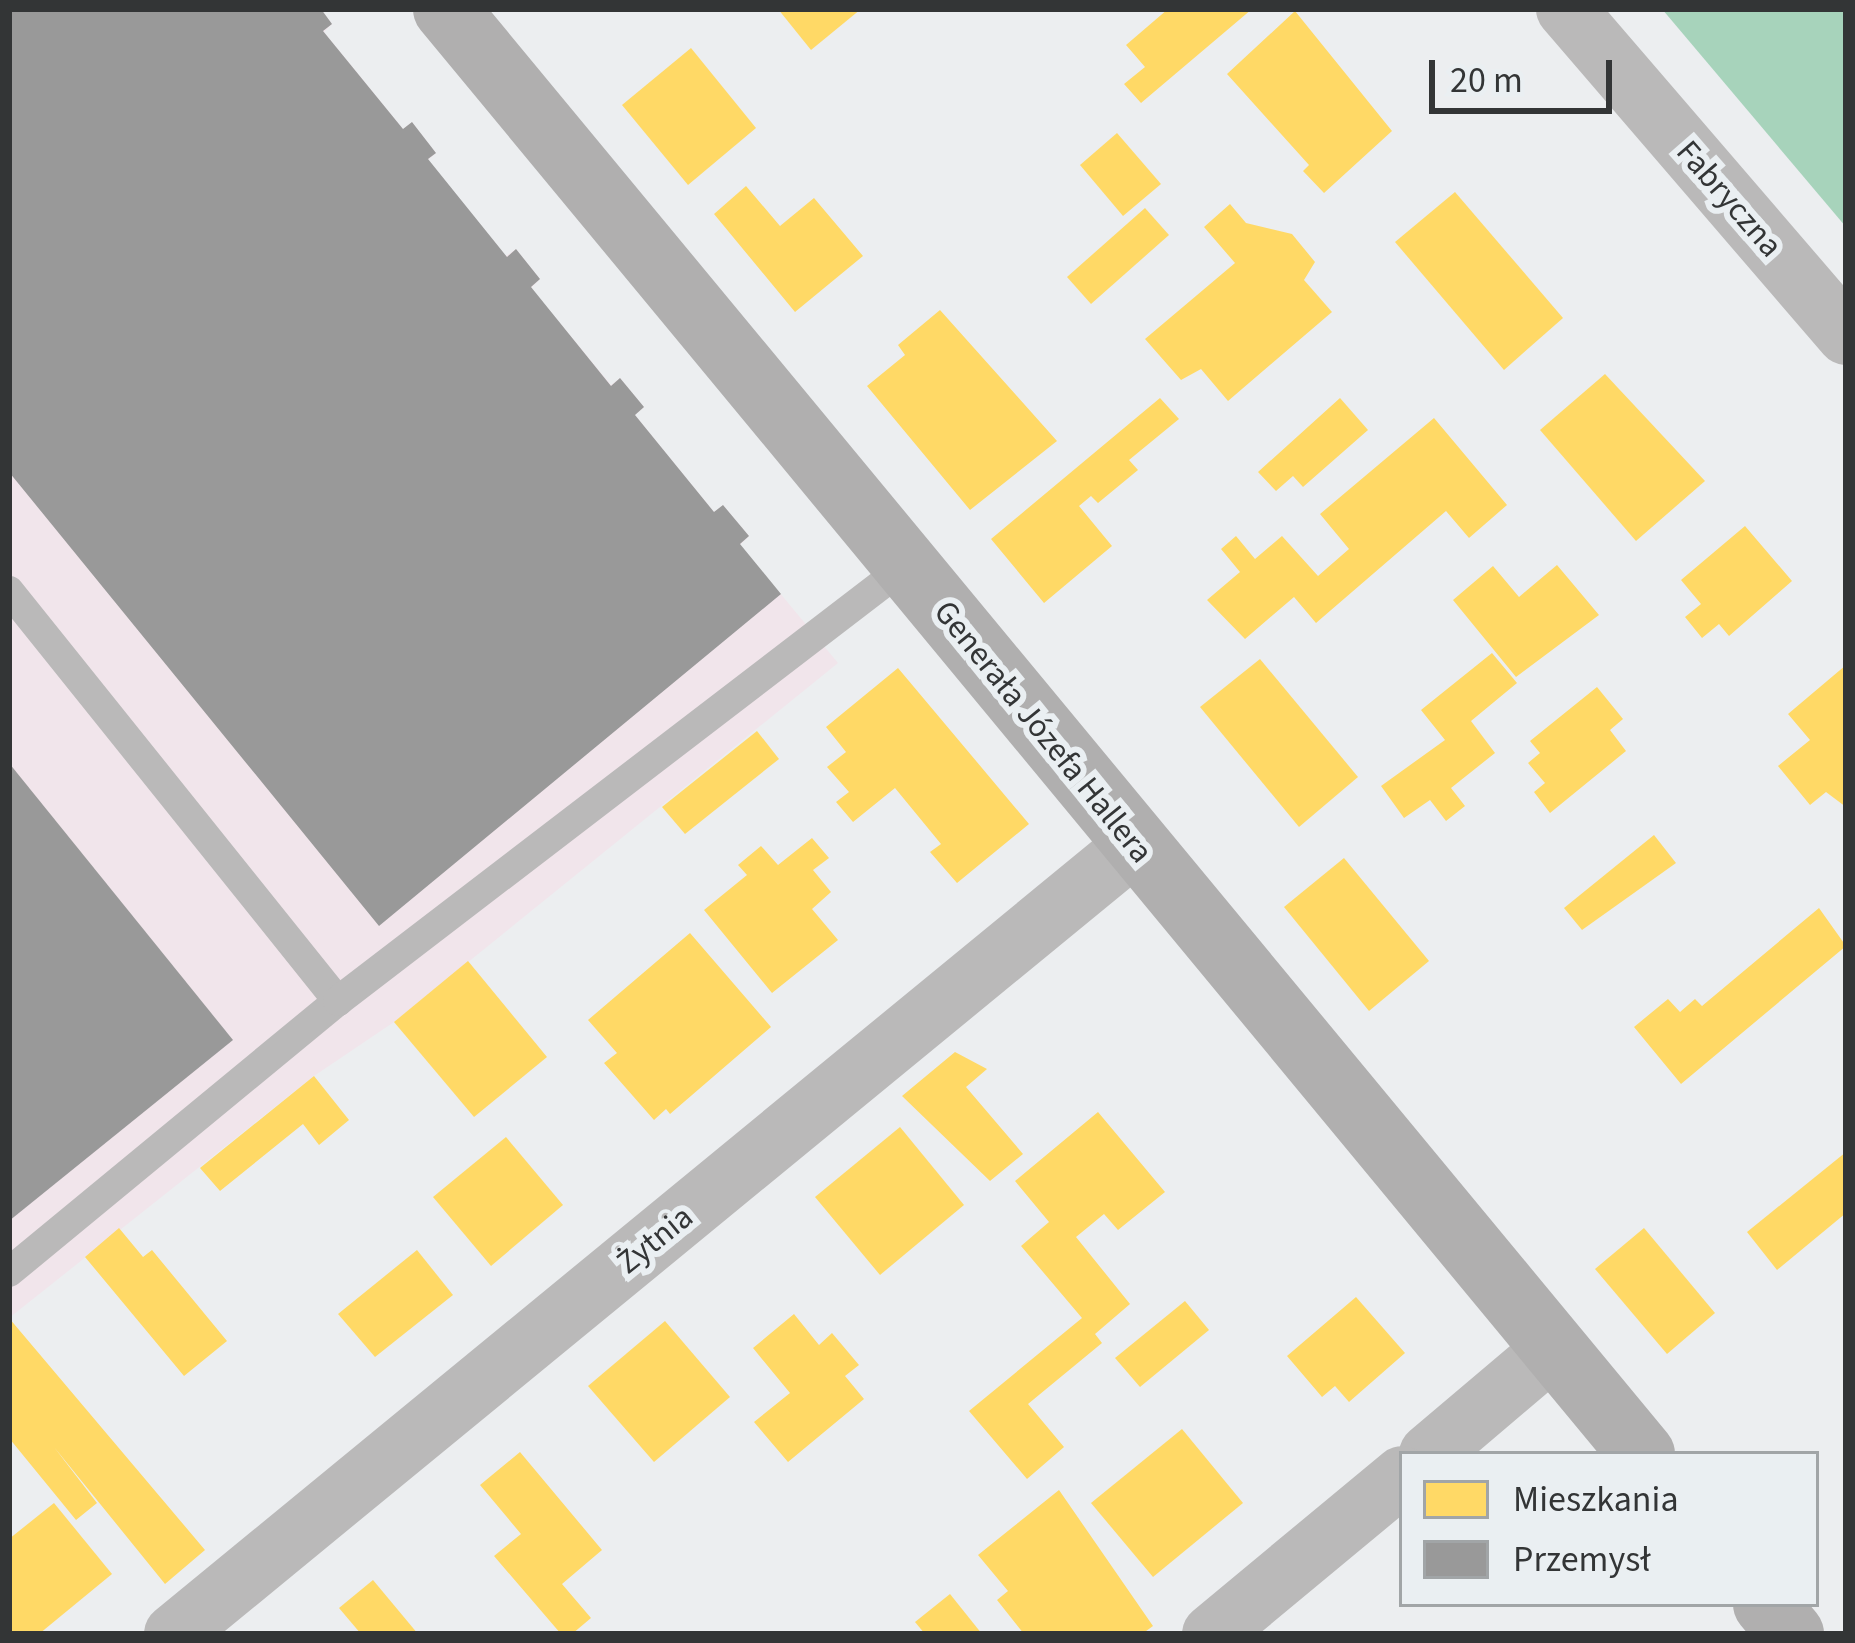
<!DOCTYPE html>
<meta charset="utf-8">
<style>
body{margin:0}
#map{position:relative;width:1855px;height:1643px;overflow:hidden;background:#eceef0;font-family:"Source Sans 3",sans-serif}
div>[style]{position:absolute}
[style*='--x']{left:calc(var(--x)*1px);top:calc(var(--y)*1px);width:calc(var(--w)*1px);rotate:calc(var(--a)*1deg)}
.industrial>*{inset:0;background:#f1e5eb}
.forest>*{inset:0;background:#a7d3bb}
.homes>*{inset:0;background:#ffd966}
.industry>*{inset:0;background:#999}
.lane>*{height:30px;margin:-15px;padding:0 15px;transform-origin:15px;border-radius:15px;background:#bab9b9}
.street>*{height:60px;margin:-30px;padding:0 30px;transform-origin:30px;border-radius:30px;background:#bab9b9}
.secondary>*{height:66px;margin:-33px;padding:0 33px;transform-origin:33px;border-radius:33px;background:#b0afaf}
span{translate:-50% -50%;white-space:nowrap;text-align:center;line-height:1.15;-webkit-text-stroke:12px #eaeff2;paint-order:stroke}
.street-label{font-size:33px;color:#333536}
.frame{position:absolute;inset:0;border:12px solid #333536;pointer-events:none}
.legend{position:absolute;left:1399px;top:1451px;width:420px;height:156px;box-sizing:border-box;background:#eaeff2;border:3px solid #a1a5a7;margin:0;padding:15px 21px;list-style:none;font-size:36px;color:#333536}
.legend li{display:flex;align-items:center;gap:24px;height:60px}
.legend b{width:60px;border:3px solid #a1a5a7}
.scale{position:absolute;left:1429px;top:60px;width:183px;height:54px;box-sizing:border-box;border:6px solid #333536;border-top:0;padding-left:15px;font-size:36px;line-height:42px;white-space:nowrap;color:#333536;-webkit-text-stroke:9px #eaeff2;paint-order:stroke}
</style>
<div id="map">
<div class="industrial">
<div style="clip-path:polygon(9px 9px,321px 9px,332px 24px,324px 32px,403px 129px,412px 122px,436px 153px,428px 160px,506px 256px,516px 249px,540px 279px,531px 288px,611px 385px,620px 378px,644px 407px,635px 415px,714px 512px,723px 505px,749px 536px,740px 545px,838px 663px,394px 1022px,314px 1076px,9px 1318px)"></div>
</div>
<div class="forest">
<div style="clip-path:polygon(1662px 9px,1846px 9px,1846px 227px)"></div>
</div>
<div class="homes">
<div style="clip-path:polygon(778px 9px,861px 9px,811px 50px)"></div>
<div style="clip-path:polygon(1168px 9px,1252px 9px,1141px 103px,1124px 84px,1145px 67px,1126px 45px)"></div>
<div style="clip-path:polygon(1295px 11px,1392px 131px,1324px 193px,1303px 171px,1309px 165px,1227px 74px)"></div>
<div style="clip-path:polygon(691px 48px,756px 128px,688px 185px,622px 105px)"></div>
<div style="clip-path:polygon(1117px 133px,1161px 184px,1123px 216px,1080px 165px)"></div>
<div style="clip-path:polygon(746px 186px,780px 226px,814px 198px,863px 256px,795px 312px,714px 214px)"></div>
<div style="clip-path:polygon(1455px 192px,1563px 318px,1504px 370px,1395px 242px)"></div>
<div style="clip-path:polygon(1230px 204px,1246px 223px,1292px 234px,1315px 262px,1304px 280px,1332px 312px,1228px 401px,1201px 369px,1181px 380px,1145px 339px,1235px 263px,1204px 227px)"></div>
<div style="clip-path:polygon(1145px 208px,1169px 235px,1091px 304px,1067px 277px)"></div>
<div style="clip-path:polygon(940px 310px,1057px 441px,970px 510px,867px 386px,905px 355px,898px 345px)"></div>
<div style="clip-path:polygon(1605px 374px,1705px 481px,1636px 541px,1540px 430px)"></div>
<div style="clip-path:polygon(1160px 398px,1179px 419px,1129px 460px,1138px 470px,1098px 503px,1091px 496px,1079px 506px,1112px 546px,1044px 603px,991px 539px)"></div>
<div style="clip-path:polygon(1340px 398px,1368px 430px,1303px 487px,1293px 476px,1276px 491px,1258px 472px)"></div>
<div style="clip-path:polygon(1434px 418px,1507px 505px,1469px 538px,1446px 511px,1316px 623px,1294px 597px,1245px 639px,1207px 600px,1240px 572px,1221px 549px,1236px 536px,1255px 559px,1282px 536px,1318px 576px,1349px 549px,1320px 514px)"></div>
<div style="clip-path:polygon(1745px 526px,1792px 581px,1729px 636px,1719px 624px,1702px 638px,1685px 617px,1701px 604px,1681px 580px)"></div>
<div style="clip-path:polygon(1557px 565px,1599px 615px,1516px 677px,1453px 600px,1493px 566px,1519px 597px)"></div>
<div style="clip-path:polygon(1492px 653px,1517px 683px,1471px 721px,1495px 753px,1451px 788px,1465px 806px,1446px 821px,1430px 800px,1404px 818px,1381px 786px,1445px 740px,1421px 710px)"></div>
<div style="clip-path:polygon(1260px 659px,1358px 777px,1299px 827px,1200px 707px)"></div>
<div style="clip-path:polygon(1846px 665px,1846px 807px,1826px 792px,1810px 805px,1778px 766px,1810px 740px,1788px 714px)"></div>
<div style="clip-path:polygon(898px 668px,1029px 824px,957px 883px,930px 852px,941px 844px,895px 788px,853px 822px,836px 802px,849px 792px,827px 767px,846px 752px,826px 727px)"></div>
<div style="clip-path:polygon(1597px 687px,1623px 719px,1610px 730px,1626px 751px,1550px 813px,1534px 792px,1545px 783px,1528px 763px,1540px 753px,1530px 741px)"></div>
<div style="clip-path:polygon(757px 731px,779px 759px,685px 834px,662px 807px)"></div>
<div style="clip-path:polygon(1654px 835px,1676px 863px,1582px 930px,1564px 908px)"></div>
<div style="clip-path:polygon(812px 838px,829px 858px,813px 870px,831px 892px,812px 909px,838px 940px,772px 993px,704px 910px,747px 875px,738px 865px,761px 846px,778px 865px)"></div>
<div style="clip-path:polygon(1344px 858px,1429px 961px,1369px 1011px,1284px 907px)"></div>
<div style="clip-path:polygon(1819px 908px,1846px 946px,1681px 1084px,1634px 1027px,1668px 999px,1680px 1012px,1695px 999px,1702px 1006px)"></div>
<div style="clip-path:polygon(690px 933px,771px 1027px,670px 1114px,666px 1109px,654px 1120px,604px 1063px,617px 1053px,588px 1020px)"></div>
<div style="clip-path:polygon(468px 961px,547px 1057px,474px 1117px,394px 1022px)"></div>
<div style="clip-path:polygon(955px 1052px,987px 1069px,966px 1087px,1023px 1154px,990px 1181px,902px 1096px)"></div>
<div style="clip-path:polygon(314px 1076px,349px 1120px,319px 1145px,303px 1124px,220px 1191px,200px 1168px)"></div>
<div style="clip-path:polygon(1098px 1112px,1165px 1192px,1118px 1230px,1104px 1214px,1076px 1237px,1130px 1304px,1095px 1334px,1102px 1343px,1028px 1404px,1064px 1447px,1027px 1479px,969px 1411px,1082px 1318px,1021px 1246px,1049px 1222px,1015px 1181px)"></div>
<div style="clip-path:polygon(900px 1127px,964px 1205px,880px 1275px,815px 1197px)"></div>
<div style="clip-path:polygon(506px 1137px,563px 1205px,491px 1266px,433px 1197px)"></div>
<div style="clip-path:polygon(1846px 1152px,1846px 1213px,1777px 1270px,1747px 1232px)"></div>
<div style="clip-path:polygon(119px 1228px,143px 1257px,152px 1250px,227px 1341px,184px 1376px,85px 1257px)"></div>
<div style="clip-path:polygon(1644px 1228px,1715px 1313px,1667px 1354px,1595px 1269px)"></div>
<div style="clip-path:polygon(417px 1250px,453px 1295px,375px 1357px,338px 1314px)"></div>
<div style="clip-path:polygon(1356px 1297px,1405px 1353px,1349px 1402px,1335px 1386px,1322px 1397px,1287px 1356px)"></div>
<div style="clip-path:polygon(1185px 1301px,1209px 1330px,1140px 1387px,1115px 1358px)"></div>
<div style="clip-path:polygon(794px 1314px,819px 1345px,832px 1333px,859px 1365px,845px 1376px,864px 1399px,788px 1462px,754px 1422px,790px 1393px,753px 1348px)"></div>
<div style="clip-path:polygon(9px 1318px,205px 1550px,165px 1584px,54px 1447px,97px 1503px,76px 1520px,9px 1438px)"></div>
<div style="clip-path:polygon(665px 1321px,730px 1397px,654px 1462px,588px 1386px)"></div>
<div style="clip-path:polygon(1182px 1429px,1243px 1503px,1153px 1577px,1091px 1503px)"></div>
<div style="clip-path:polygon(520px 1452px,602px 1550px,562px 1584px,591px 1618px,572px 1634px,561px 1634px,494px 1556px,521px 1534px,480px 1485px)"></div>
<div style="clip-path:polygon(1059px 1490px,1153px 1626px,1142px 1634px,1024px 1634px,997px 1600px,1008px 1591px,978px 1555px)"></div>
<div style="clip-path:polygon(54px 1503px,112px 1574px,39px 1634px,9px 1634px,9px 1539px)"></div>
<div style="clip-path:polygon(373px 1580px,418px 1634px,361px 1634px,339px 1608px)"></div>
<div style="clip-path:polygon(950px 1594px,982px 1634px,925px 1634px,915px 1622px)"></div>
</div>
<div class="industry">
<div style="clip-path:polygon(9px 9px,321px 9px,332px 24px,323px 31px,403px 129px,412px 122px,436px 153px,428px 159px,507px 257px,516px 249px,540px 279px,531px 287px,611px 386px,620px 378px,644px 407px,635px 415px,714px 512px,723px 505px,749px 536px,740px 544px,781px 594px,379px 926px,9px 472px)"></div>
<div style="clip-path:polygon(9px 763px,233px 1040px,9px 1221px)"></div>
</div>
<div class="lane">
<div style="--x:9;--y:591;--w:526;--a:51.26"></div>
<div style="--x:9;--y:1272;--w:426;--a:-39.5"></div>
<div style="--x:338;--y:1001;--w:717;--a:-37.46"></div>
</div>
<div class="street">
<div style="--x:1566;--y:9;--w:430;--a:49.3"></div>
<div style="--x:1429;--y:1454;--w:164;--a:-40.3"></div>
<div style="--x:174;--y:1634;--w:1243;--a:-39.39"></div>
<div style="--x:1212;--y:1634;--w:247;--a:-39.7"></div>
</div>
<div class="secondary">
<div style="--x:446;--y:9;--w:1876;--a:50.39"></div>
<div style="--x:1766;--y:1604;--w:39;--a:50"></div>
</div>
<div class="street-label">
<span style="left:1729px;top:199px;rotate:49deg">Fabryczna</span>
<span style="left:1043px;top:732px;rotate:51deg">Generała Józefa Hallera</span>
<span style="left:655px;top:1240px;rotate:-39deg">Żytnia</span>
</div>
<div class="frame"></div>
<ul class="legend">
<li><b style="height:33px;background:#ffd966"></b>Mieszkania</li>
<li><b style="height:33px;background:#999"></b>Przemysł</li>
</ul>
<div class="scale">20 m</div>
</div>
